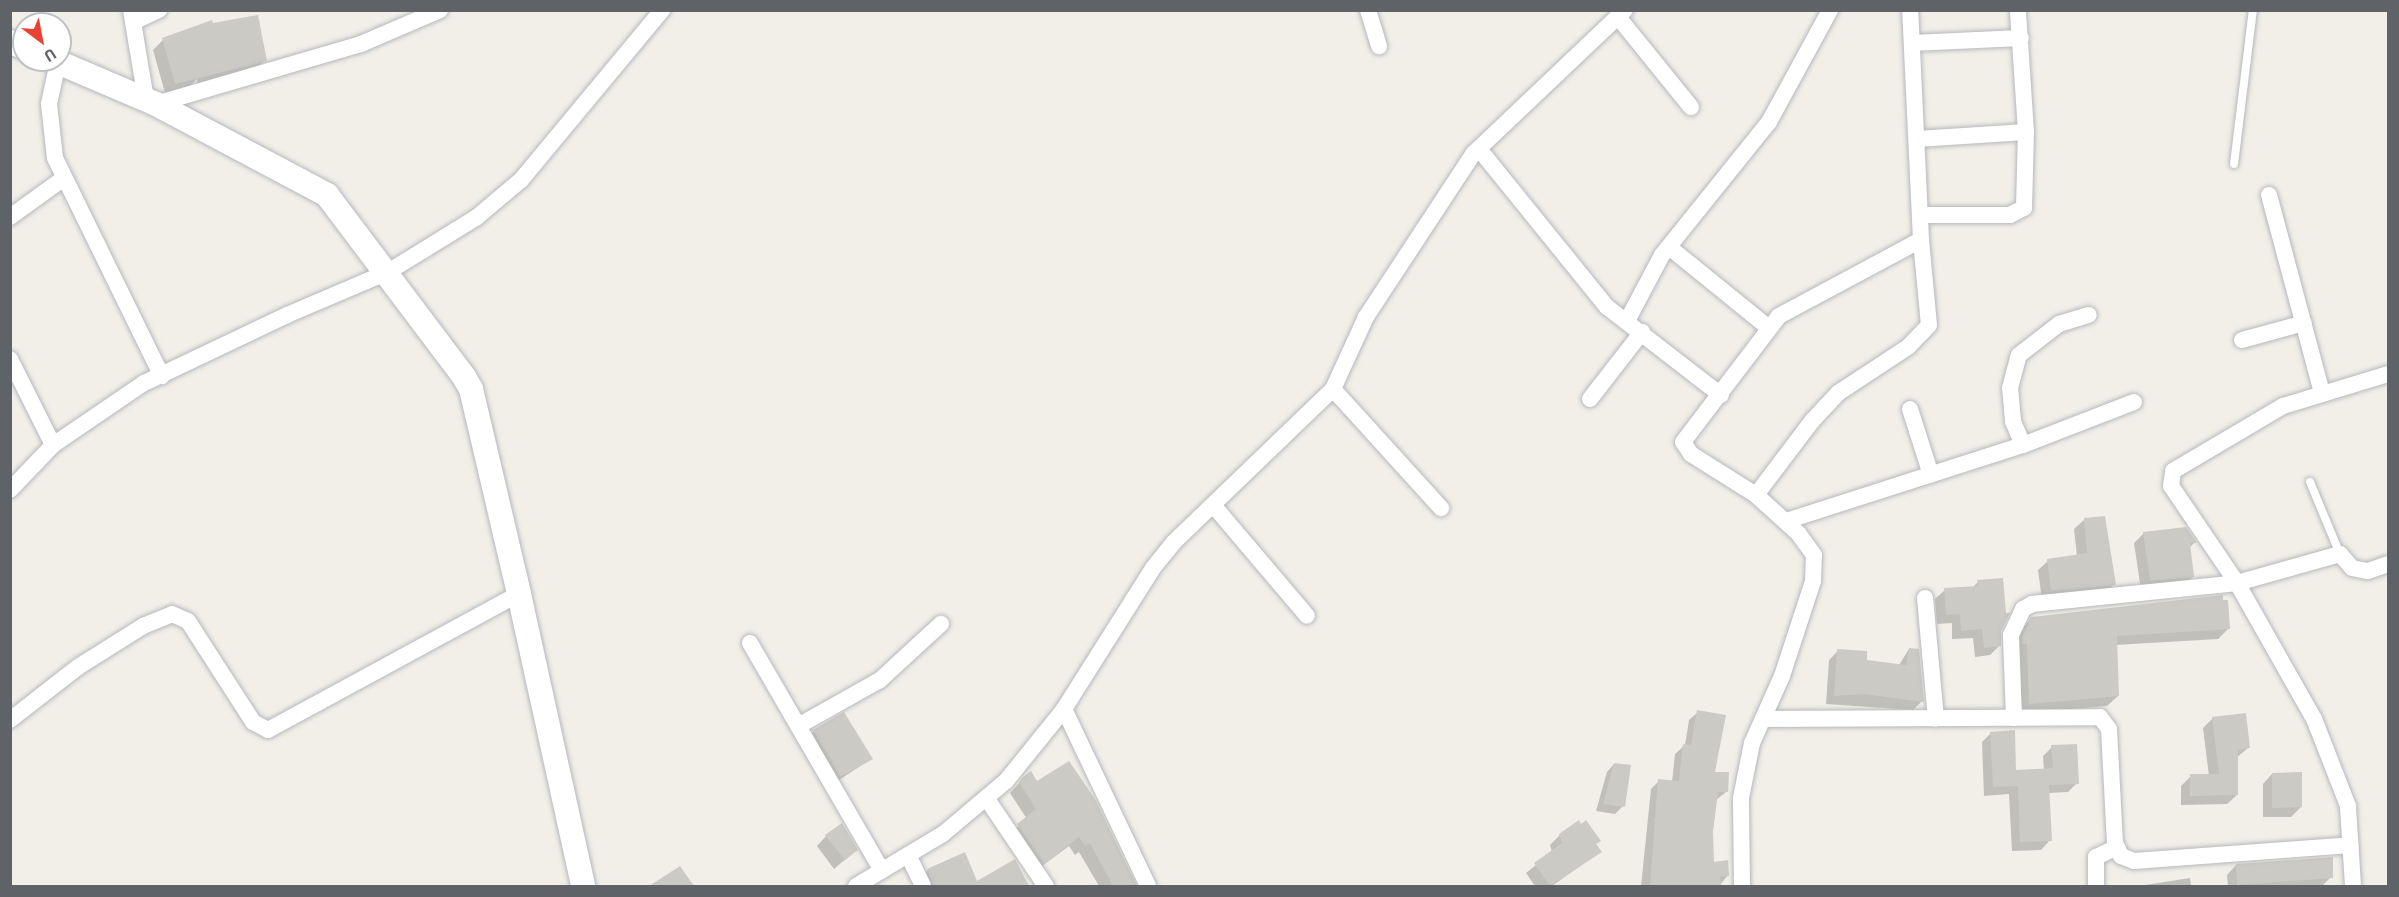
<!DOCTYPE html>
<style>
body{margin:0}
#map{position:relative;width:2399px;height:897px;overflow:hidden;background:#f1efe8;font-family:"Titillium Web",sans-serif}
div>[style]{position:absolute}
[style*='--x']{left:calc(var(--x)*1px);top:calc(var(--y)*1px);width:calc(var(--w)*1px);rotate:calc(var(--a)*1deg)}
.shadow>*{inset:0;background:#0003}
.building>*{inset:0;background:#cccac5}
.roads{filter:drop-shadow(0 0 2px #b5b8bc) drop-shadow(0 0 2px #b5b8bc)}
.lane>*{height:8px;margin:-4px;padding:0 4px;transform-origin:4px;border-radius:4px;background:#fff}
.street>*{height:16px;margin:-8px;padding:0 8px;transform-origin:8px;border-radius:8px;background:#fff}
.secondary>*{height:24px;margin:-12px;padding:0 12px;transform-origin:12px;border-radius:12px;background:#fff}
span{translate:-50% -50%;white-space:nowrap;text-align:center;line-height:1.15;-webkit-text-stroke:6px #fff;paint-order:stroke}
.frame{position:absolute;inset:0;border:12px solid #5f6368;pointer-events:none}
.north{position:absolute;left:12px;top:12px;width:60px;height:60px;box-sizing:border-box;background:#fff;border:2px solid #bfc1c3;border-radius:50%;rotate:148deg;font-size:16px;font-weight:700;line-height:24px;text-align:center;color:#5f6368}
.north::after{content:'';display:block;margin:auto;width:21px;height:27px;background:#ea4335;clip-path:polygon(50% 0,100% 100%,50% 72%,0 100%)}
</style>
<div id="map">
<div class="shadow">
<div style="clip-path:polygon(163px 40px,265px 60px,255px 70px,198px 87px,197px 79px,191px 85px,165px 93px,153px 50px)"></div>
<div style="clip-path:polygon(2084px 520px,2114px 584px,2105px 594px,2042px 600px,2038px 570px,2048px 561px,2077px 556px,2074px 529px)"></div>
<div style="clip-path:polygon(2144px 533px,2195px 542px,2189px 548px,2193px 576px,2183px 586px,2141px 590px,2134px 543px)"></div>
<div style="clip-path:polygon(1978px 582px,2000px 631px,1999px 646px,1990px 655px,1975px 657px,1973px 638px,1952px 639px,1952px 623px,1937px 624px,1935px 599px,1945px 590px,1972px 588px)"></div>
<div style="clip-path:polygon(2032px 618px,2229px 628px,2218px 639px,2115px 645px,2118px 696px,2107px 706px,2019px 714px,2012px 654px,2021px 629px)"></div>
<div style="clip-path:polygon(1909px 649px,1922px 701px,1913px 710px,1826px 704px,1829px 660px,1838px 651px,1865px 661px,1899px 665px)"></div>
<div style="clip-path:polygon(1698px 712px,1714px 773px,1726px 792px,1716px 800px,1711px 832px,1712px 864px,1728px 875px,1719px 886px,1641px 886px,1651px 789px,1659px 781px,1672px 782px,1675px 754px,1685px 745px,1689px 720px)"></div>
<div style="clip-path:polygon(2213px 718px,2248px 748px,2236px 758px,2237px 795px,2227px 804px,2181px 805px,2181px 786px,2191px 776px,2209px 776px,2203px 728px)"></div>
<div style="clip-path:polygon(814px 731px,871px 759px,830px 786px,804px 740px)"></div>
<div style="clip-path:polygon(1991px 733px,2015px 772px,2044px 770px,2043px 756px,2052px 747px,2077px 783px,2068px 792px,2048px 793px,2050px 840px,2041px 850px,2012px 851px,2009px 794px,1984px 796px,1982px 742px)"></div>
<div style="clip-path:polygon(1614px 764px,1623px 806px,1615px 814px,1596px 811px,1607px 772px)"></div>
<div style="clip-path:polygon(2272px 774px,2301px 807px,2291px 817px,2263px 817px,2263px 784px)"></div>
<div style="clip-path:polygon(1024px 778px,1094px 800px,1135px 886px,1099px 886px,1079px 852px,1075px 855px,1069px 846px,1034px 872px,1008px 835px,1027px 819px,1010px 793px)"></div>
<div style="clip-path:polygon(1560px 835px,1595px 845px,1600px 852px,1552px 886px,1535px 886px,1526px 873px,1552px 852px,1550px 845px)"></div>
<div style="clip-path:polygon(826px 836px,856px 850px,834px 869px,817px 846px)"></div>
<div style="clip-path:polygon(964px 854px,977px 883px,1014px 861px,1029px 886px,922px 886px,919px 879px,927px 871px)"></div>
<div style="clip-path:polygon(2236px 865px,2331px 877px,2322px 886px,2228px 886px,2227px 875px)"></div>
<div style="clip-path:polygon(679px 868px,692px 886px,652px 886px)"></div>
<div style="clip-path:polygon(2190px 878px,2191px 886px,2143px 886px,2145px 885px)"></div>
</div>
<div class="building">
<div style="clip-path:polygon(258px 15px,267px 61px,175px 84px,162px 38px,212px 20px,213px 23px)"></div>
<div style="clip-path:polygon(2105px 516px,2116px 585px,2051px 591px,2047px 559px,2087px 553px,2084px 518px)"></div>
<div style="clip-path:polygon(2186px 527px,2197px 543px,2190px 543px,2194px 577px,2150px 581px,2143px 532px)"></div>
<div style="clip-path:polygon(2003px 578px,2006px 613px,2010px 613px,2001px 631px,2001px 646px,1984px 648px,1982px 629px,1961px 631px,1960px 614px,1946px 615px,1944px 588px,1978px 586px,1977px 580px)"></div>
<div style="clip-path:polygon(2223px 595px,2223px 600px,2228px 600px,2230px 629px,2117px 636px,2119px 696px,2029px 704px,2027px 644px,2022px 644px,2022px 637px,2031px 617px)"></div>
<div style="clip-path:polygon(1909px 648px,1919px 649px,1924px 702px,1864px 694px,1834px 696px,1837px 649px,1867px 651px,1867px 660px,1906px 665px)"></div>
<div style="clip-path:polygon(1697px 710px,1726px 715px,1715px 772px,1729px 772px,1728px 792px,1718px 792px,1713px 832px,1714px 862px,1728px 860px,1729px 876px,1720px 877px,1721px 886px,1650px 886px,1658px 779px,1679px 781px,1683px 744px,1691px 745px)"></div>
<div style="clip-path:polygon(844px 712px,873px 759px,840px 777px,813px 730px)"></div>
<div style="clip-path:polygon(2246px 713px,2250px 748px,2238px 750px,2238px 795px,2190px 796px,2190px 774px,2219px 774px,2212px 717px)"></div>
<div style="clip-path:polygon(2015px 730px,2016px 770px,2053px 768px,2051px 745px,2077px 744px,2079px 784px,2049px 785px,2052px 841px,2020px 842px,2018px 786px,1993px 787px,1990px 732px)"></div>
<div style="clip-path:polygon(1069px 761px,1095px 799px,1137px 886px,1113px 886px,1090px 843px,1085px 846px,1079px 837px,1044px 864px,1017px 824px,1036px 809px,1019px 782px,1023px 777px,1031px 771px,1037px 781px)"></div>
<div style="clip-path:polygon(1614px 763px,1631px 765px,1625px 807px,1603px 804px)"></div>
<div style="clip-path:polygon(2302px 772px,2302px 807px,2272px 808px,2272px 773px)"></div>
<div style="clip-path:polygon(1579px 820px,1581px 824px,1586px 820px,1601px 841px,1596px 844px,1602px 852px,1550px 886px,1534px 863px,1562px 843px,1559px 834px)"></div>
<div style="clip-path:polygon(842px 823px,858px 850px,845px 860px,825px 835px)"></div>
<div style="clip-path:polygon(965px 852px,977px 881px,1015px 859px,1029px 886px,933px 886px,927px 869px)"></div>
<div style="clip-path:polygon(2333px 857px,2333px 878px,2237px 885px,2236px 864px)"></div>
<div style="clip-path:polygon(680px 866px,694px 886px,649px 886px)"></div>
</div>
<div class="roads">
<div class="lane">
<div style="--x:2234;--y:164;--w:155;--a:-83"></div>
<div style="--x:2310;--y:482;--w:78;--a:67.4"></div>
</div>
<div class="street">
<div style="--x:131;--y:10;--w:91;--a:80.5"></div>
<div style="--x:1368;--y:10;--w:38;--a:73"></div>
<div style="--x:1618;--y:17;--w:116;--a:51"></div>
<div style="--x:133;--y:22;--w:29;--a:-25"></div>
<div style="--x:1912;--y:43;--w:109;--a:-2.6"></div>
<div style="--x:58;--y:62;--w:43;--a:102.1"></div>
<div style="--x:49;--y:104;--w:54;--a:83.7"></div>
<div style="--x:55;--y:158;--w:243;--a:63.9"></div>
<div style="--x:156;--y:104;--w:214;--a:-16.3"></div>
<div style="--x:361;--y:44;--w:86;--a:-23.3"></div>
<div style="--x:1917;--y:139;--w:109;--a:-3.7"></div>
<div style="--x:1479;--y:149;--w:203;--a:51"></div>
<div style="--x:1607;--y:307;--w:144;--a:37.7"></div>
<div style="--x:2269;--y:195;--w:205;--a:75"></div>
<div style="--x:1921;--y:215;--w:89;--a:0"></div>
<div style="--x:2010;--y:215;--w:16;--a:-27"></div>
<div style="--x:2024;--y:208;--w:76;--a:-88.5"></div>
<div style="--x:2026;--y:132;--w:122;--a:-93.8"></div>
<div style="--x:10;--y:217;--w:67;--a:-35.8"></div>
<div style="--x:1669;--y:247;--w:129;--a:39"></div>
<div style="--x:1627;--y:321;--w:75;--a:-62.1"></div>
<div style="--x:1662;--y:255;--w:171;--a:-51.2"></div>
<div style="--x:1769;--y:122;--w:128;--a:-61.4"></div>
<div style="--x:2242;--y:340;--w:64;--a:-15.3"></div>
<div style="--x:10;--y:359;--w:96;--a:63.4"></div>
<div style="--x:1333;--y:389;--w:161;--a:47.8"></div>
<div style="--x:1590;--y:399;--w:85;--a:-52.2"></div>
<div style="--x:1910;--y:409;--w:69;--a:72.3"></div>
<div style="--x:2023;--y:445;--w:26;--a:-113"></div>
<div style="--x:2013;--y:421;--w:33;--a:-95"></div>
<div style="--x:2010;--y:388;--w:34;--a:-75"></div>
<div style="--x:2019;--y:355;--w:51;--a:-37.8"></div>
<div style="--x:2059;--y:324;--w:31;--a:-17"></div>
<div style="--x:10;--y:490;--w:62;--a:-46.3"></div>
<div style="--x:53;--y:445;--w:110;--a:-34.3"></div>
<div style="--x:144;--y:383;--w:158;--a:-25.4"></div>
<div style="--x:287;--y:315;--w:110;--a:-23.1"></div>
<div style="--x:388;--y:272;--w:105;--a:-31.7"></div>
<div style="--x:477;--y:217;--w:57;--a:-40.1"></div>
<div style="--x:521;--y:180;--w:221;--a:-50.3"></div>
<div style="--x:1756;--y:495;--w:93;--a:-52.9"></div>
<div style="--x:1812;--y:421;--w:38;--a:-47"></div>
<div style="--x:1838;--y:393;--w:84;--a:-33.3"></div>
<div style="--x:1908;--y:347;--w:30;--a:-46"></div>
<div style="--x:1929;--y:325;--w:85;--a:-95.4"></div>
<div style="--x:1921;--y:240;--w:230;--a:-92.7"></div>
<div style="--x:1213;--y:505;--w:145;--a:49.7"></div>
<div style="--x:1786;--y:521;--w:249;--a:-17.8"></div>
<div style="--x:2023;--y:445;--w:119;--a:-21.2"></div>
<div style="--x:1925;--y:598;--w:121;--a:84.8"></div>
<div style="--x:750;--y:643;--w:263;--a:59.9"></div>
<div style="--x:1064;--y:709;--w:196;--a:64.6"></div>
<div style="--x:2014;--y:718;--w:83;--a:-92.1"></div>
<div style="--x:2011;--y:635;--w:29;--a:-65"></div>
<div style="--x:2023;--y:609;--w:10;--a:-29"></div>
<div style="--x:2032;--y:604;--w:206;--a:-5.8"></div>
<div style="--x:2237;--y:583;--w:117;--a:-124.2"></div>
<div style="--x:2171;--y:486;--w:15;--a:-82"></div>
<div style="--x:2173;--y:471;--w:128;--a:-30.6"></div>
<div style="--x:2283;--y:406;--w:110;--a:-16.9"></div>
<div style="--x:1763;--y:719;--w:337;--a:-0.3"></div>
<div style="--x:2100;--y:717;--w:15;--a:53"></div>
<div style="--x:2109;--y:729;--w:114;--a:87"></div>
<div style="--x:2115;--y:843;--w:14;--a:65"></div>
<div style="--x:2121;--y:856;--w:14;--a:21"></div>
<div style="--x:2134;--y:861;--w:217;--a:-4.2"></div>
<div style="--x:10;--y:720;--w:86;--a:-37.9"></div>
<div style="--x:78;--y:667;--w:77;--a:-32.2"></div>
<div style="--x:143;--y:626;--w:31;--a:-22"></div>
<div style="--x:172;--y:614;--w:17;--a:24"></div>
<div style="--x:188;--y:621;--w:120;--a:57.2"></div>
<div style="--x:253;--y:722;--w:17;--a:28"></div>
<div style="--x:268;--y:730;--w:285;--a:-28.5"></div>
<div style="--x:798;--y:726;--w:94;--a:-29.3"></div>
<div style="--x:880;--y:680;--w:83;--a:-42.6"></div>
<div style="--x:987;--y:799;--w:105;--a:55.9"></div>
<div style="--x:908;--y:855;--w:34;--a:64"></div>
<div style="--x:856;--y:886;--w:101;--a:-30.9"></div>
<div style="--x:943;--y:834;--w:82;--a:-40.1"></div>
<div style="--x:1006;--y:781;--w:92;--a:-51.1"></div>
<div style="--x:1064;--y:709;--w:167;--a:-57.7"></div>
<div style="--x:1153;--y:568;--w:33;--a:-51"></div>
<div style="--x:1174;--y:542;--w:221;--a:-43.9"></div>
<div style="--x:1333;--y:389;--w:79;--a:-65.4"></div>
<div style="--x:1366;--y:317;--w:195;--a:-56.7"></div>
<div style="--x:1473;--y:154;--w:209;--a:-43.5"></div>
<div style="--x:1742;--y:886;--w:88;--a:-90.7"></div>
<div style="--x:1741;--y:798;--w:56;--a:-78.7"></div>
<div style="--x:1752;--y:743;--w:73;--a:-65.9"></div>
<div style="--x:1782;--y:676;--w:100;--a:-71.9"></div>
<div style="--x:1813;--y:581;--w:26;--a:-88"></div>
<div style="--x:1814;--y:555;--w:26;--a:-126"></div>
<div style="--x:1799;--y:534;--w:58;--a:-137.8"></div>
<div style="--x:1756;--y:495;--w:77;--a:-147.8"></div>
<div style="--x:1691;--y:454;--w:14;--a:-124"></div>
<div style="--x:1683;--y:442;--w:158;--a:-52.7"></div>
<div style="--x:1779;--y:316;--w:161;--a:-28.2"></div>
<div style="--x:2096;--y:886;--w:29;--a:-90"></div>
<div style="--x:2096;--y:857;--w:23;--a:-25"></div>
<div style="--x:2353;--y:886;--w:80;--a:-93.6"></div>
<div style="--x:2348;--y:806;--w:93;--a:-111.3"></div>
<div style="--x:2314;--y:719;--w:156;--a:-119.5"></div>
<div style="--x:2237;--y:583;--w:107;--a:-15.7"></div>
<div style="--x:2340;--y:554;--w:18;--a:49"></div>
<div style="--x:2352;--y:568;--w:16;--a:11"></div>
<div style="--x:2368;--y:571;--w:21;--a:-19"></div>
</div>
<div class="secondary">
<div style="--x:10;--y:42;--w:15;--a:20"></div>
<div style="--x:53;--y:60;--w:112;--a:23.1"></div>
<div style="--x:156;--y:104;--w:194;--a:28"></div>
<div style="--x:327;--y:195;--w:228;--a:53"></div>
<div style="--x:464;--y:377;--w:14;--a:60"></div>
<div style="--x:471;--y:389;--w:211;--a:76.8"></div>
<div style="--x:519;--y:594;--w:299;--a:77.6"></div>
</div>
</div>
<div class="frame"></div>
<div class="north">U</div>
</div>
